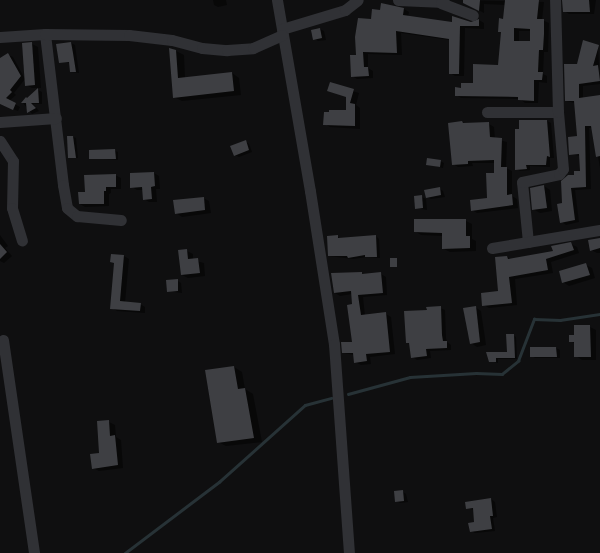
<!DOCTYPE html>
<style>
body{margin:0}
#map{position:relative;width:600px;height:553px;overflow:hidden;background:#0f0f10;font-family:Overpass,sans-serif}
div>[style]{position:absolute}
[style*='--x']{left:calc(var(--x)*1px);top:calc(var(--y)*1px);width:calc(var(--w)*1px);rotate:calc(var(--a)*1deg)}
.shadow>*{inset:0;background:#0007}
.stream>*{height:2.5px;margin:-1.25px;padding:0 1.25px;transform-origin:1.25px;border-radius:1.25px;background:#273236}
.building>*{inset:0;background:#3e3f43}
.minor>*{height:11px;margin:-5.5px;padding:0 5.5px;transform-origin:5.5px;border-radius:5.5px;background:#303135}
span{translate:-50% -50%;white-space:nowrap;text-align:center;line-height:1.15;-webkit-text-stroke:4px #0a0a0b;paint-order:stroke}
</style>
<div id="map">
<div class="shadow">
<div style="clip-path:polygon(213px 0,226px 0,227px 5px,218px 7px,214px 5px)"></div>
<div style="clip-path:polygon(evenodd,464px 0,544px 2px,542px 20px,549px 23px,548px 52px,544px 52px,543px 74px,547px 76px,547px 83px,539px 82px,538px 103px,525px 103px,520px 99px,461px 98px,456px 95px,462px 89px,475px 84px,499px 66px,502px 33px,500px 31px,505px 20px,506px 5px,484px 4px,484px 13px,469px 5px,464px 0,519px 31px,532px 31px,531px 43px,519px 42px,519px 31px)"></div>
<div style="clip-path:polygon(564px 0,596px 0,594px 14px,569px 14px,564px 11px)"></div>
<div style="clip-path:polygon(382px 4px,404px 9px,409px 12px,408px 17px,453px 24px,471px 23px,479px 20px,484px 23px,484px 29px,465px 28px,464px 76px,455px 76px,450px 73px,450px 40px,401px 33px,402px 55px,368px 54px,368px 68px,373px 71px,373px 78px,357px 79px,352px 76px,357px 56px,372px 21px,382px 11px)"></div>
<div style="clip-path:polygon(320px 29px,324px 31px,326px 40px,318px 41px,315px 39px)"></div>
<div style="clip-path:polygon(71px 43px,75px 45px,79px 73px,71px 72px,70px 63px,60px 62px)"></div>
<div style="clip-path:polygon(32px 44px,38px 47px,41px 88px,32px 88px,26px 85px)"></div>
<div style="clip-path:polygon(598px 46px,600px 84px,583px 86px,583px 99px,600px 97px,600px 168px,593px 128px,589px 128px,591px 189px,575px 190px,579px 222px,566px 225px,562px 222px,563px 204px,575px 176px,582px 172px,580px 156px,570px 154px,578px 137px,575px 103px,566px 101px,578px 65px)"></div>
<div style="clip-path:polygon(176px 51px,184px 55px,185px 78px,232px 73px,239px 78px,241px 95px,182px 101px,174px 97px)"></div>
<div style="clip-path:polygon(8px 55px,13px 57px,25px 79px,14px 93px,16px 95px,9px 101px,20px 107px,18px 111px,0 104px,0 59px)"></div>
<div style="clip-path:polygon(330px 84px,359px 93px,356px 105px,360px 108px,360px 129px,330px 127px,325px 124px,348px 111px,348px 97px,328px 90px)"></div>
<div style="clip-path:polygon(38px 90px,42px 92px,42px 104px,33px 104px,39px 111px,32px 114px,23px 103px)"></div>
<div style="clip-path:polygon(520px 121px,547px 121px,551px 123px,554px 158px,550px 158px,550px 167px,530px 166px,530px 170px,520px 171px,517px 169px)"></div>
<div style="clip-path:polygon(462px 122px,466px 124px,489px 124px,494px 127px,495px 139px,507px 142px,506px 168px,512px 171px,512px 196px,517px 199px,518px 208px,477px 213px,472px 210px,488px 199px,495px 174px,495px 163px,472px 163px,473px 166px,458px 167px,453px 164px)"></div>
<div style="clip-path:polygon(73px 137px,76px 138px,78px 158px,69px 157px)"></div>
<div style="clip-path:polygon(245px 141px,249px 144px,252px 152px,239px 157px,235px 155px)"></div>
<div style="clip-path:polygon(115px 151px,118px 152px,118px 160px,91px 158px)"></div>
<div style="clip-path:polygon(440px 161px,444px 163px,443px 168px,427px 164px)"></div>
<div style="clip-path:polygon(154px 173px,159px 176px,160px 189px,156px 189px,157px 202px,149px 202px,144px 199px,144px 190px,137px 190px,132px 187px)"></div>
<div style="clip-path:polygon(115px 175px,121px 178px,121px 189px,111px 189px,111px 193px,109px 194px,109px 206px,85px 207px,80px 204px,86px 194px)"></div>
<div style="clip-path:polygon(544px 186px,550px 190px,552px 211px,540px 213px,533px 209px)"></div>
<div style="clip-path:polygon(440px 189px,443px 191px,445px 197px,431px 199px,427px 197px)"></div>
<div style="clip-path:polygon(422px 197px,426px 199px,427px 210px,416px 208px)"></div>
<div style="clip-path:polygon(203px 198px,209px 201px,211px 213px,182px 217px,176px 213px)"></div>
<div style="clip-path:polygon(466px 221px,472px 224px,472px 239px,476px 241px,476px 251px,450px 252px,444px 249px,443px 236px,421px 235px,415px 231px)"></div>
<div style="clip-path:polygon(0 235px,8px 246px,5px 248px,12px 256px,4px 263px,0 261px)"></div>
<div style="clip-path:polygon(376px 236px,379px 239px,380px 258px,367px 257px,353px 259px,329px 256px,338px 237px,342px 239px)"></div>
<div style="clip-path:polygon(600px 238px,600px 253px,597px 253px,591px 250px)"></div>
<div style="clip-path:polygon(571px 244px,577px 247px,579px 253px,551px 262px,553px 273px,515px 279px,517px 305px,489px 308px,484px 305px,500px 292px,507px 257px,512px 259px,555px 252px)"></div>
<div style="clip-path:polygon(187px 251px,193px 254px,193px 260px,204px 263px,205px 276px,188px 278px,182px 275px)"></div>
<div style="clip-path:polygon(124px 256px,129px 259px,125px 303px,140px 304px,145px 307px,145px 313px,117px 311px,112px 308px,115px 264px,111px 261px)"></div>
<div style="clip-path:polygon(586px 265px,592px 268px,595px 278px,569px 286px,563px 282px)"></div>
<div style="clip-path:polygon(332px 274px,381px 274px,386px 277px,387px 295px,363px 297px,365px 316px,386px 314px,391px 317px,395px 354px,370px 357px,371px 364px,361px 365px,355px 362px,355px 355px,343px 353px,353px 343px,352px 294px,340px 296px,335px 293px)"></div>
<div style="clip-path:polygon(178px 281px,181px 283px,182px 293px,168px 291px)"></div>
<div style="clip-path:polygon(475px 307px,481px 311px,486px 345px,477px 347px,471px 343px,468px 333px,464px 309px)"></div>
<div style="clip-path:polygon(440px 308px,445px 310px,446px 338px,447px 342px,451px 345px,451px 350px,430px 351px,431px 358px,417px 360px,413px 357px,411px 344px,408px 343px)"></div>
<div style="clip-path:polygon(575px 327px,590px 327px,596px 330px,596px 360px,582px 360px,576px 356px,576px 344px,570px 341px,575px 336px)"></div>
<div style="clip-path:polygon(513px 335px,516px 337px,517px 359px,498px 359px,498px 363px,490px 361px,488px 354px,508px 353px)"></div>
<div style="clip-path:polygon(556px 348px,560px 350px,560px 358px,535px 358px,532px 356px)"></div>
<div style="clip-path:polygon(234px 367px,242px 372px,245px 389px,253px 394px,262px 442px,226px 446px,218px 442px)"></div>
<div style="clip-path:polygon(109px 422px,115px 425px,116px 437px,121px 440px,123px 468px,99px 471px,93px 468px,100px 454px)"></div>
<div style="clip-path:polygon(403px 492px,406px 494px,408px 502px,400px 503px,397px 501px)"></div>
<div style="clip-path:polygon(491px 499px,495px 502px,497px 517px,493px 518px,495px 531px,475px 533px,471px 531px,476px 523px,474px 510px,467px 508px)"></div>
</div>
<div class="stream">
<div style="--x:348;--y:394;--w:64;--a:-15.3"></div>
<div style="--x:410;--y:377;--w:66;--a:-3.5"></div>
<div style="--x:476;--y:373;--w:26;--a:2"></div>
<div style="--x:502;--y:374;--w:21;--a:-39"></div>
<div style="--x:518;--y:361;--w:45;--a:-69.1"></div>
<div style="--x:534;--y:319;--w:26;--a:2"></div>
<div style="--x:560;--y:320;--w:40;--a:-8.5"></div>
<div style="--x:125;--y:553;--w:118;--a:-37.1"></div>
<div style="--x:219;--y:482;--w:115;--a:-41.8"></div>
<div style="--x:305;--y:405;--w:27;--a:-15"></div>
</div>
<div class="building">
<div style="clip-path:polygon(463px 0,480px 0,479px 11px,463px 3px)"></div>
<div style="clip-path:polygon(evenodd,505px 0,539px 0,537px 19px,544px 19px,544px 34px,543px 50px,539px 50px,538px 72px,543px 72px,542px 80px,534px 80px,534px 101px,518px 100px,518px 97px,455px 96px,455px 87px,461px 88px,461px 83px,473px 83px,473px 64px,498px 65px,501px 32px,498px 32px,499px 18px,503px 19px,505px 0,514px 28px,530px 29px,530px 41px,514px 41px,514px 28px)"></div>
<div style="clip-path:polygon(562px 0,589px 0,590px 12px,563px 12px)"></div>
<div style="clip-path:polygon(381px 3px,404px 8px,403px 15px,452px 22px,452px 16px,471px 22px,479px 19px,479px 26px,460px 26px,459px 74px,449px 74px,449px 39px,396px 31px,397px 53px,363px 52px,364px 67px,368px 67px,369px 76px,351px 77px,350px 55px,356px 55px,355px 37px,358px 18px,371px 19px,372px 9px,380px 10px)"></div>
<div style="clip-path:polygon(320px 28px,322px 38px,313px 40px,311px 30px)"></div>
<div style="clip-path:polygon(583px 40px,599px 45px,593px 66px,598px 65px,600px 81px,579px 84px,579px 98px,600px 95px,600px 156px,596px 157px,591px 126px,585px 126px,586px 187px,571px 188px,575px 220px,560px 223px,557px 204px,562px 203px,561px 181px,568px 175px,574px 175px,574px 171px,580px 171px,579px 154px,569px 155px,568px 137px,577px 136px,574px 101px,565px 101px,564px 64px,577px 64px)"></div>
<div style="clip-path:polygon(32px 42px,35px 85px,25px 86px,22px 43px)"></div>
<div style="clip-path:polygon(71px 42px,73px 53px,76px 72px,70px 72px,69px 62px,59px 63px,56px 44px)"></div>
<div style="clip-path:polygon(169px 48px,176px 50px,178px 78px,232px 72px,234px 91px,173px 98px)"></div>
<div style="clip-path:polygon(8px 53px,21px 76px,10px 90px,12px 92px,6px 98px,16px 103px,13px 110px,0 104px,0 58px)"></div>
<div style="clip-path:polygon(330px 82px,354px 89px,350px 103px,355px 104px,355px 126px,323px 125px,324px 112px,329px 112px,329px 110px,346px 110px,346px 97px,327px 91px)"></div>
<div style="clip-path:polygon(38px 88px,39px 103px,31px 103px,36px 108px,27px 113px,26px 103px,21px 103px,26px 97px,27px 98px)"></div>
<div style="clip-path:polygon(519px 120px,547px 120px,550px 157px,547px 156px,546px 165px,526px 165px,527px 169px,515px 170px,515px 129px,519px 129px)"></div>
<div style="clip-path:polygon(462px 121px,463px 123px,489px 122px,490px 137px,502px 138px,501px 167px,507px 167px,507px 195px,512px 194px,513px 205px,471px 211px,470px 200px,487px 198px,486px 173px,494px 173px,494px 160px,468px 161px,468px 164px,452px 165px,448px 123px)"></div>
<div style="clip-path:polygon(67px 136px,73px 136px,76px 158px,68px 158px)"></div>
<div style="clip-path:polygon(246px 140px,249px 150px,234px 156px,230px 146px)"></div>
<div style="clip-path:polygon(115px 149px,116px 159px,89px 159px,89px 150px)"></div>
<div style="clip-path:polygon(427px 158px,441px 160px,440px 167px,426px 165px)"></div>
<div style="clip-path:polygon(154px 172px,155px 186px,151px 187px,152px 199px,143px 200px,142px 187px,130px 188px,130px 173px)"></div>
<div style="clip-path:polygon(116px 174px,116px 187px,106px 187px,106px 191px,104px 191px,104px 204px,79px 204px,78px 192px,85px 192px,84px 175px)"></div>
<div style="clip-path:polygon(544px 185px,547px 208px,532px 210px,530px 188px)"></div>
<div style="clip-path:polygon(440px 187px,441px 195px,426px 198px,424px 190px)"></div>
<div style="clip-path:polygon(422px 195px,423px 208px,415px 209px,414px 196px)"></div>
<div style="clip-path:polygon(204px 197px,205px 210px,175px 214px,173px 200px)"></div>
<div style="clip-path:polygon(414px 219px,466px 219px,466px 236px,470px 236px,470px 248px,442px 249px,442px 233px,414px 232px)"></div>
<div style="clip-path:polygon(338px 235px,338px 238px,376px 235px,377px 257px,365px 257px,365px 255px,348px 258px,347px 256px,328px 256px,327px 236px)"></div>
<div style="clip-path:polygon(600px 238px,600px 248px,590px 251px,588px 240px)"></div>
<div style="clip-path:polygon(571px 242px,574px 250px,546px 259px,548px 270px,509px 277px,512px 303px,482px 306px,481px 293px,498px 291px,495px 257px,507px 256px,508px 259px,553px 251px,551px 246px)"></div>
<div style="clip-path:polygon(0 244px,7px 252px,0 259px)"></div>
<div style="clip-path:polygon(187px 249px,188px 259px,198px 258px,200px 273px,181px 275px,178px 250px)"></div>
<div style="clip-path:polygon(111px 254px,124px 255px,120px 301px,141px 303px,140px 311px,110px 309px,114px 263px,110px 262px)"></div>
<div style="clip-path:polygon(390px 258px,397px 258px,397px 267px,390px 267px)"></div>
<div style="clip-path:polygon(586px 263px,590px 275px,562px 283px,559px 271px)"></div>
<div style="clip-path:polygon(362px 272px,362px 274px,381px 272px,383px 293px,358px 295px,361px 315px,386px 312px,390px 352px,366px 354px,367px 361px,354px 363px,353px 353px,342px 353px,341px 342px,352px 342px,347px 305px,352px 304px,351px 291px,334px 293px,331px 273px)"></div>
<div style="clip-path:polygon(178px 279px,178px 291px,167px 292px,166px 280px)"></div>
<div style="clip-path:polygon(441px 306px,442px 335px,443px 341px,447px 341px,447px 348px,426px 349px,427px 356px,411px 358px,409px 343px,406px 343px,404px 311px,427px 310px,426px 307px)"></div>
<div style="clip-path:polygon(476px 306px,480px 342px,470px 344px,463px 308px)"></div>
<div style="clip-path:polygon(574px 325px,590px 325px,591px 357px,574px 357px,574px 342px,569px 342px,569px 335px,574px 335px)"></div>
<div style="clip-path:polygon(506px 334px,514px 334px,515px 358px,496px 358px,496px 362px,489px 362px,486px 352px,507px 352px)"></div>
<div style="clip-path:polygon(530px 347px,556px 347px,557px 357px,530px 357px)"></div>
<div style="clip-path:polygon(234px 366px,238px 389px,245px 388px,254px 438px,217px 443px,205px 370px)"></div>
<div style="clip-path:polygon(109px 420px,110px 436px,115px 435px,118px 465px,92px 469px,90px 454px,99px 453px,97px 421px)"></div>
<div style="clip-path:polygon(403px 490px,404px 501px,395px 502px,394px 491px)"></div>
<div style="clip-path:polygon(491px 498px,493px 516px,490px 516px,492px 529px,470px 532px,468px 523px,474px 522px,473px 508px,466px 509px,465px 502px)"></div>
</div>
<div class="minor">
<div style="--x:277;--y:0;--w:194;--a:80.2"></div>
<div style="--x:310;--y:191;--w:155;--a:81.1"></div>
<div style="--x:334;--y:344;--w:210;--a:85.9"></div>
<div style="--x:398;--y:0;--w:46;--a:2.5"></div>
<div style="--x:441;--y:3;--w:34;--a:21"></div>
<div style="--x:282;--y:29;--w:66;--a:-16.8"></div>
<div style="--x:345;--y:10;--w:16;--a:-38"></div>
<div style="--x:45;--y:34;--w:152;--a:83.2"></div>
<div style="--x:63;--y:185;--w:23;--a:80"></div>
<div style="--x:67;--y:208;--w:13;--a:39"></div>
<div style="--x:77;--y:216;--w:44;--a:5.2"></div>
<div style="--x:0;--y:37;--w:45;--a:-3.8"></div>
<div style="--x:45;--y:34;--w:84;--a:0.7"></div>
<div style="--x:129;--y:35;--w:43;--a:6.6"></div>
<div style="--x:172;--y:40;--w:31;--a:15"></div>
<div style="--x:202;--y:48;--w:25;--a:5"></div>
<div style="--x:227;--y:50;--w:26;--a:-4"></div>
<div style="--x:253;--y:48;--w:32;--a:-24"></div>
<div style="--x:487;--y:112;--w:71;--a:0"></div>
<div style="--x:0;--y:122;--w:56;--a:-4.1"></div>
<div style="--x:0;--y:141;--w:24;--a:57"></div>
<div style="--x:13;--y:161;--w:47;--a:91.2"></div>
<div style="--x:12;--y:208;--w:34;--a:73"></div>
<div style="--x:528;--y:242;--w:60;--a:-95.7"></div>
<div style="--x:522;--y:182;--w:38;--a:-12"></div>
<div style="--x:559;--y:174;--w:6;--a:-51"></div>
<div style="--x:563;--y:169;--w:57;--a:-95"></div>
<div style="--x:558;--y:112;--w:112;--a:-91.5"></div>
<div style="--x:492;--y:248;--w:109;--a:-9.5"></div>
<div style="--x:3;--y:340;--w:215;--a:81.7"></div>
</div>
</div>
